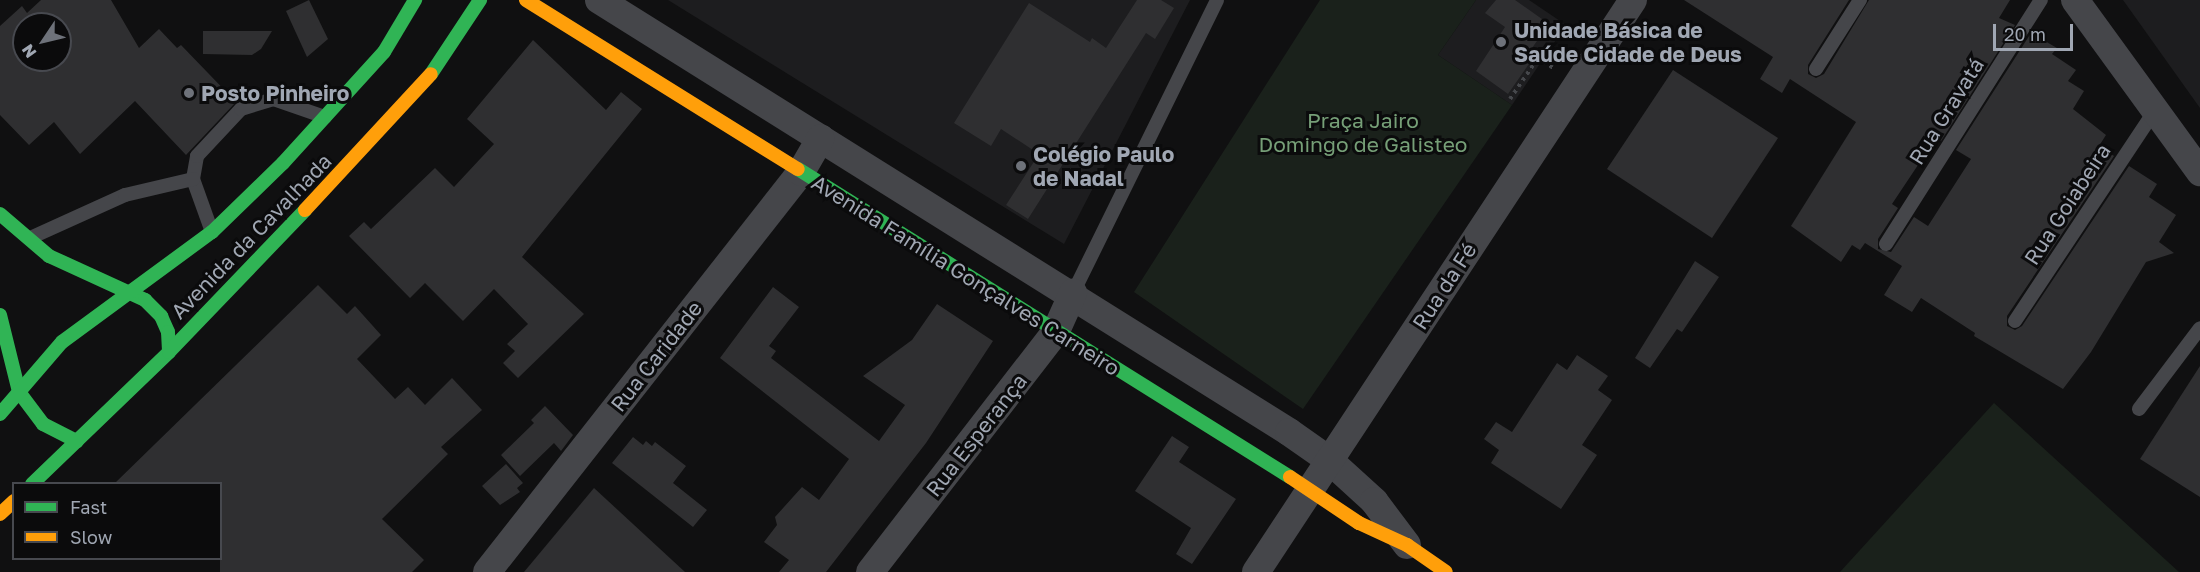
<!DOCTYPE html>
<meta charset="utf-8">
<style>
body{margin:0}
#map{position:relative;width:2200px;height:572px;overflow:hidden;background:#101011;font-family:"Golos Text",sans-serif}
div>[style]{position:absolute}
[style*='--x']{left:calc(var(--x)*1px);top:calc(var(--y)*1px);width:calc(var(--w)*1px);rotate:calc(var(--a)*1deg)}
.built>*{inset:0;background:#1d1d1f}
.green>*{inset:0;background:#1a211b}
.building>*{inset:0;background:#2f2f31}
.path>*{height:4px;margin-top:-2px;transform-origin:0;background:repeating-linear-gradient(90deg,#46484c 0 3px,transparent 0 7.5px)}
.lane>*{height:14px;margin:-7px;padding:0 7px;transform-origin:7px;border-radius:7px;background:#45464a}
.street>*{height:28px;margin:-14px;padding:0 14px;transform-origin:14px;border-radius:14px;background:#45464a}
.fast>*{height:14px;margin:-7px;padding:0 7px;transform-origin:7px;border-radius:7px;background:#30b455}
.slow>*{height:14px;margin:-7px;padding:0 7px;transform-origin:7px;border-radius:7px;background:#ff9f0a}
.dots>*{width:16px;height:16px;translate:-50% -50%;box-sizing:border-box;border:3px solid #0b0b0c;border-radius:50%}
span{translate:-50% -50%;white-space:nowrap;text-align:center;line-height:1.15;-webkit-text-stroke:6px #0b0b0c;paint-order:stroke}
.poi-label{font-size:21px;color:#a0a7b3;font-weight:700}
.left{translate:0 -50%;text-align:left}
.street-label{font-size:21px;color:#a0a7b3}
.park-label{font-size:21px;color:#769f77}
.legend{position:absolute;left:12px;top:482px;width:210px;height:78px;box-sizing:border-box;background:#0b0b0c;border:2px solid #47494f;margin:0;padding:8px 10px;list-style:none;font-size:18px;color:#a0a7b3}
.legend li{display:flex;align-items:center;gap:12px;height:30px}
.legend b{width:30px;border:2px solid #47494f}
.north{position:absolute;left:12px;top:12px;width:60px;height:60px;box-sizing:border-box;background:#0b0b0c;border:2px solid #47494f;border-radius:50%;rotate:235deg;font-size:16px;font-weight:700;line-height:24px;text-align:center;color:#a0a7b3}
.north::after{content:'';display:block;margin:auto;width:21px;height:27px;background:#6e727a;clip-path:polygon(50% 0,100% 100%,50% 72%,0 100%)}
.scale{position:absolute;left:1993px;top:24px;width:80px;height:27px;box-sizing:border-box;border:3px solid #a0a7b3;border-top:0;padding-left:8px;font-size:18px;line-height:21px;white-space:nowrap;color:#a0a7b3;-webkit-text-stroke:4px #0b0b0c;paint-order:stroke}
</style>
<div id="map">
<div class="built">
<div style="clip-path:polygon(668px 0,1190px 0,1064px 244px)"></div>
<div style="clip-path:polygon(1476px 0,1529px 0,1566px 25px,1512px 105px,1438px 55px)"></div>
<div style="clip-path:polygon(2123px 0,2200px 0,2200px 108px)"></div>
</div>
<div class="green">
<div style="clip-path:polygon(1320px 0,1476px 0,1438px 55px,1512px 105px,1303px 409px,1134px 292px)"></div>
<div style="clip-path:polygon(1994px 403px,2179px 572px,1840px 572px)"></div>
</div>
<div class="building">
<div style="clip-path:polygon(evenodd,41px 0,111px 0,139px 48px,159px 29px,177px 48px,181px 45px,236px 102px,186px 155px,135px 101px,80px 154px,54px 122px,29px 145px,0 115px,0 26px,22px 6px,27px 13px,41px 0,24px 24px,60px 24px,60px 60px,24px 60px,24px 24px)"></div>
<div style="clip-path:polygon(309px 0,328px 39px,307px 57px,286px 11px)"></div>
<div style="clip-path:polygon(1137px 0,1161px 0,1174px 8px,1155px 39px,1146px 33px,1028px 219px,1006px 205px,1039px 154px,1001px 129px,991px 146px,954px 123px,1029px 3px,1090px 42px,1092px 38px,1106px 48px)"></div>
<div style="clip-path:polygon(1496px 0,1515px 0,1549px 24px,1525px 58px,1531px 61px,1508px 94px,1476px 71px,1505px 27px,1485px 13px)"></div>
<div style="clip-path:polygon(1684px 0,1849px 0,1808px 65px,1808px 74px,1816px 78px,1824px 74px,1869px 0,2010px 0,1999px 18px,2015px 25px,1941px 141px,1936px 138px,1892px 204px,1898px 208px,1878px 239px,1878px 249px,1891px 252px,1914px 217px,1928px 226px,1971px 159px,1956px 150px,2031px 33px,2057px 48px,2052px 54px,2076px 70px,2068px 81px,2084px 91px,2073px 109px,2106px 135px,2099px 146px,2114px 156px,2007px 316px,2007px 326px,2015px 330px,2022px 326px,2129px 166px,2157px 184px,2149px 197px,2176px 215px,2159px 242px,2174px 253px,2146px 262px,2091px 352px,2063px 389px,1974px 336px,1975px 333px,1921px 298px,1912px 312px,1884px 295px,1902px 266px,1865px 243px,1860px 250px,1852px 245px,1841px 262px,1791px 226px,1856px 122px,1790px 79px,1782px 93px,1760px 79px,1773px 57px)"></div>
<div style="clip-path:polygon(203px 31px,272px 31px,261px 49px,252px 55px,203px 54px)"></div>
<div style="clip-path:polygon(533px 40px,606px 110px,621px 92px,642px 109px,522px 257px,584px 314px,518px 378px,503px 363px,515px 351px,507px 344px,528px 324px,494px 289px,463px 321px,425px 283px,410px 298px,349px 236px,364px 222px,371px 229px,435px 168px,454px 187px,494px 144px,467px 119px)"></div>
<div style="clip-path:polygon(1673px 70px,1778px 138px,1712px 238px,1607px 169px)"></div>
<div style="clip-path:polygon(1695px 261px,1719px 277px,1682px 332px,1677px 329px,1650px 368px,1635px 358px)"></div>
<div style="clip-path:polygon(318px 285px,347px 314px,355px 306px,381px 335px,357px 359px,395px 399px,408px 387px,425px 405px,452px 378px,482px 410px,441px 447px,448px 454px,382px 519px,424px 560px,412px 572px,220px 572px,220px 483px,115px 483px)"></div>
<div style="clip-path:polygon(773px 287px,799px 307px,769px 346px,776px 351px,771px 358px,879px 441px,905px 405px,863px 376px,912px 340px,937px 304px,993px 341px,926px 443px,826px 572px,779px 572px,789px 560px,764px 542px,777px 525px,775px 517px,802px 487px,819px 500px,849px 459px,720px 358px)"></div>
<div style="clip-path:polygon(1577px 355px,1608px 376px,1598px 390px,1612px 400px,1582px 445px,1597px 455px,1561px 509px,1491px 463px,1499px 450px,1484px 439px,1496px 422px,1512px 432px,1557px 363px,1567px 370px)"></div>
<div style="clip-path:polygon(2200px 366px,2200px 497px,2140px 459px)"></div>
<div style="clip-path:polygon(545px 406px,573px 435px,561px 451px,554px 443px,520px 476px,501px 455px,534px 423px,531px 420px)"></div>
<div style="clip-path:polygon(1172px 436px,1189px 447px,1179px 462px,1236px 499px,1192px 564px,1176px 554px,1191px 528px,1135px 491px)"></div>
<div style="clip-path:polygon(633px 437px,643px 445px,646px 441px,652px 446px,655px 442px,686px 466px,673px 483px,707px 510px,693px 527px,612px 463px)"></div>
<div style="clip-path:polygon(506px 464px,523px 483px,517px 488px,520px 492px,500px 505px,482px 486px)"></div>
<div style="clip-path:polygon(594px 488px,685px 572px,524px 572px)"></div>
</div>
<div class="path">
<div style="--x:1525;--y:49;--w:37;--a:34"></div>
<div style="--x:1510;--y:99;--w:50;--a:-55.7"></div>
</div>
<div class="lane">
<div style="--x:1816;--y:69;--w:82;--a:-57.5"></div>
<div style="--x:212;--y:232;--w:56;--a:-109.7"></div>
<div style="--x:193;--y:179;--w:23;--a:-80"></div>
<div style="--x:197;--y:156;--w:64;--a:-46.9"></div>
<div style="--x:241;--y:109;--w:34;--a:-17"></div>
<div style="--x:273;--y:99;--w:55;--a:19.1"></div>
<div style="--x:30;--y:238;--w:104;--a:-24.4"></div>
<div style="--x:125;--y:195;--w:70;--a:-13.2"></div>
<div style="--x:1886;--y:244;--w:289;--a:-57.6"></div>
<div style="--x:1073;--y:293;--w:326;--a:-63.8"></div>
<div style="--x:2015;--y:321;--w:253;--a:-56.4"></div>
<div style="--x:2139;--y:409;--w:101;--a:-53"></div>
</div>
<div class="street">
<div style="--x:599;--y:0;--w:814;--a:32.05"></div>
<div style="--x:1289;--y:432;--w:49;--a:35"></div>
<div style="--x:1329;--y:460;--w:61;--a:42.3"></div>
<div style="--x:1374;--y:501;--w:55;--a:53.1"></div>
<div style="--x:2075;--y:0;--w:213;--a:54"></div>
<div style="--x:487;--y:572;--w:509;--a:-51.87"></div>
<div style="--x:801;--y:172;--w:39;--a:-60"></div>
<div style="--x:870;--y:572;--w:304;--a:-52.3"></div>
<div style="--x:1056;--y:331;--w:42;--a:-65.9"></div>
<div style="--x:1256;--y:572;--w:685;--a:-56.61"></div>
</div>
<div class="fast">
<div style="--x:431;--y:74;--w:89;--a:-56.5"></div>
<div style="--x:798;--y:169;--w:580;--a:32.05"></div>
<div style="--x:0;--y:214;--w:65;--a:40.6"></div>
<div style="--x:49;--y:256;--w:106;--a:24.6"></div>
<div style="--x:145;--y:300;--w:23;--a:45"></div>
<div style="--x:161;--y:316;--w:17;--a:66"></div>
<div style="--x:168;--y:332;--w:20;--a:87"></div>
<div style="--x:0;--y:315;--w:79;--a:76.1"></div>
<div style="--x:19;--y:392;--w:40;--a:53"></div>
<div style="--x:43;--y:424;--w:38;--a:27"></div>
<div style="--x:0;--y:414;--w:95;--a:-49.3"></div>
<div style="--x:62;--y:342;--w:186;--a:-36.3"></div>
<div style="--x:212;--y:232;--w:99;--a:-44.2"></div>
<div style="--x:283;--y:163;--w:150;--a:-47.7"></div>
<div style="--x:384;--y:52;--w:61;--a:-59.2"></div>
<div style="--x:32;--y:484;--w:190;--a:-43.9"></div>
<div style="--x:169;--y:352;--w:197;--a:-46.2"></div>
</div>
<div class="slow">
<div style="--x:526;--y:0;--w:320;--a:31.9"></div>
<div style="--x:305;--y:210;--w:185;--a:-47.2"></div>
<div style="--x:1290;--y:477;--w:83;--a:33.7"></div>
<div style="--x:1359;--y:523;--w:53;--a:24.6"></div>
<div style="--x:1407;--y:545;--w:47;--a:34.7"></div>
<div style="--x:0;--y:514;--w:19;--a:-43"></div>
</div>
<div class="dots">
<div style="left:1501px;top:42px;background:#6e727a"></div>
<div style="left:189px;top:93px;background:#6e727a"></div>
<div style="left:1021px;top:166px;background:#6e727a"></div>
</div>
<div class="poi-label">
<span class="left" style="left:1514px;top:42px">Unidade Básica de<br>Saúde Cidade de Deus</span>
<span class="left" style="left:201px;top:93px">Posto Pinheiro</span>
<span class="left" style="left:1033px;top:166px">Colégio Paulo<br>de Nadal</span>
</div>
<div class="street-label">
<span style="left:1946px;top:111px;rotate:-58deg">Rua Gravatá</span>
<span style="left:2067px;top:204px;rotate:-57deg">Rua Goiabeira</span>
<span style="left:251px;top:236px;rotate:-46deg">Avenida da Cavalhada</span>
<span style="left:966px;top:275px;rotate:32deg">Avenida Família Gonçalves Carneiro</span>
<span style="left:1444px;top:286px;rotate:-57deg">Rua da Fé</span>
<span style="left:656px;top:356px;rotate:-52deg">Rua Caridade</span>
<span style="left:976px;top:435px;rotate:-52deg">Rua Esperança</span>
</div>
<div class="park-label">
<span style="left:1363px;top:132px">Praça Jairo<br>Domingo de Galisteo</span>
</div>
<ul class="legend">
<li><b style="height:8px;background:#30b455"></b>Fast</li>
<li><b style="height:8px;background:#ff9f0a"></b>Slow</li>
</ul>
<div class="north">N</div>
<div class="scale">20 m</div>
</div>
